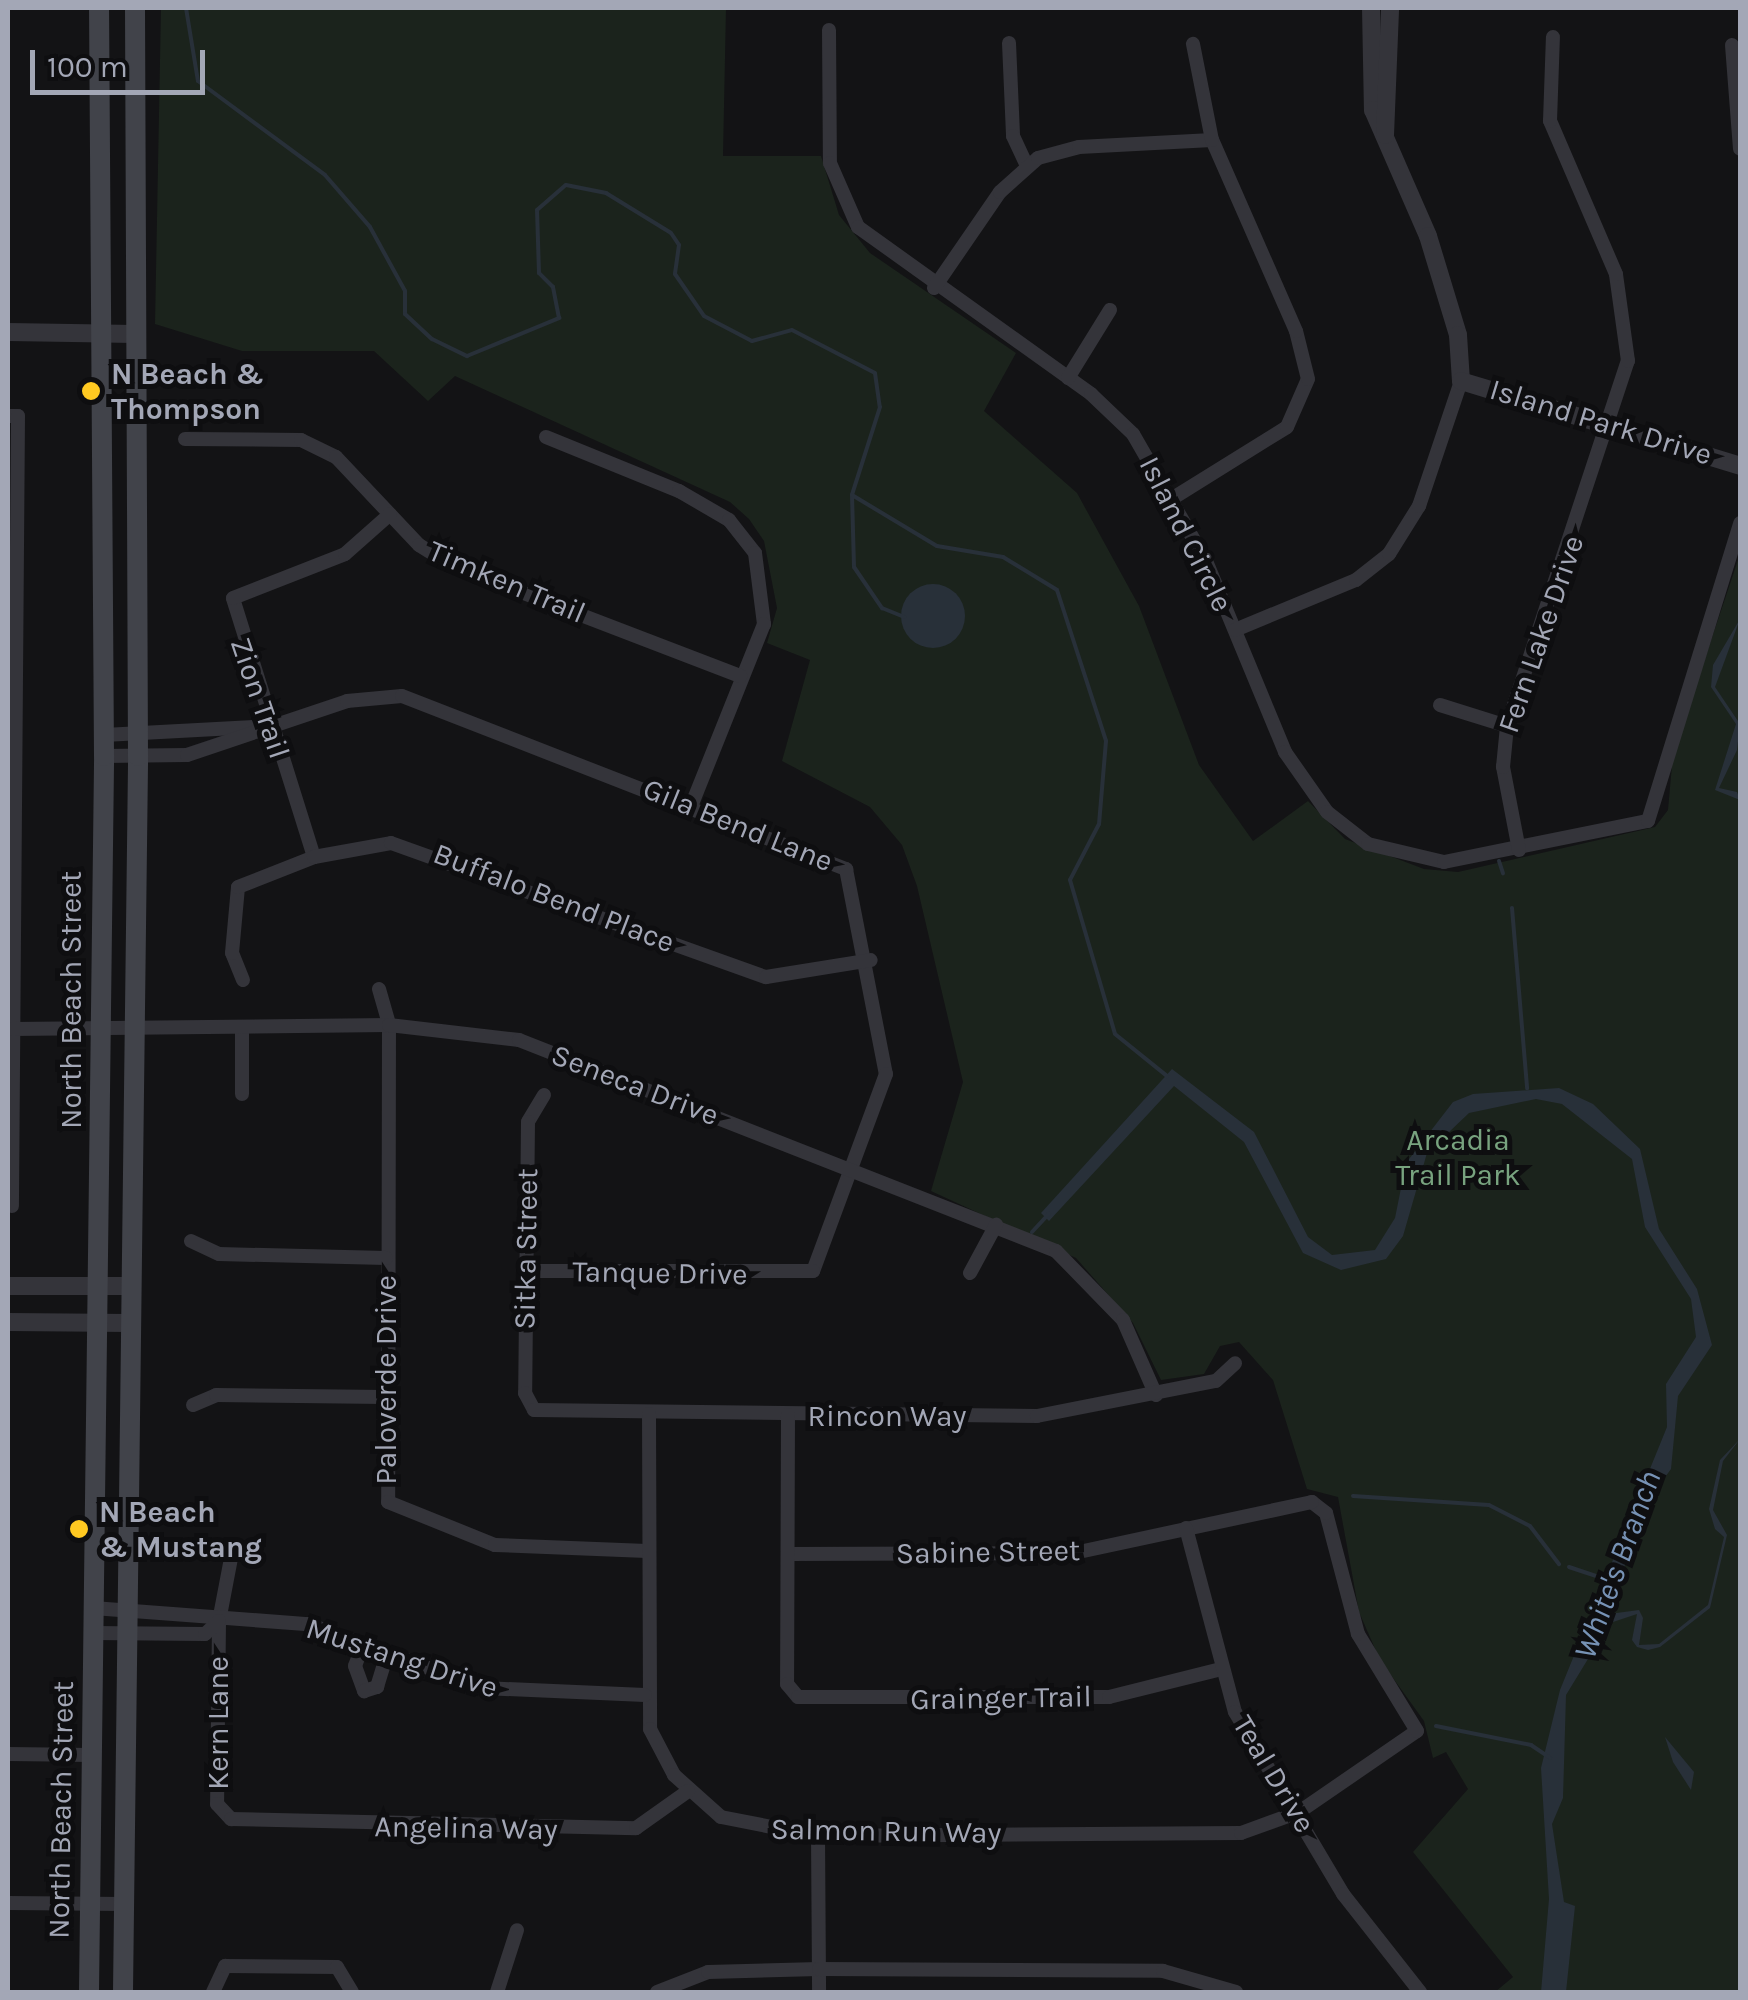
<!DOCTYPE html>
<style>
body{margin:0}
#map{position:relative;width:1748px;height:2000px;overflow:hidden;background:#131315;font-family:Karla,sans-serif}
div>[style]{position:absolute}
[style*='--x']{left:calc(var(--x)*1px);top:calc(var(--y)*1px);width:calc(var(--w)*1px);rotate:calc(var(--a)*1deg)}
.green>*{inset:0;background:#1b231c}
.water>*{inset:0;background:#283039}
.round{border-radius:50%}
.stream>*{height:4px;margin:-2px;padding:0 2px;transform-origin:2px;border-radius:2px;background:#283039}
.minor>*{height:14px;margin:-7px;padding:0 7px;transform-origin:7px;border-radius:7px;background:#34343a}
.tertiary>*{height:18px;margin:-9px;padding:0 9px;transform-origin:9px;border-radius:9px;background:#34343a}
.secondary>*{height:20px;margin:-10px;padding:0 10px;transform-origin:10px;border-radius:10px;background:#41434a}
.dots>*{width:28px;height:28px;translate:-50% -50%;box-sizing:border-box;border:5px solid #0e0e10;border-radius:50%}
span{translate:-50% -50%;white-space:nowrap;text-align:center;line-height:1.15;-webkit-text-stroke:10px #0e0e10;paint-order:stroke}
.poi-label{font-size:30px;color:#a3a7b6;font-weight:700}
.left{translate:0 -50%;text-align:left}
.street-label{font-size:30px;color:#a3a7b6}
.park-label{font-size:30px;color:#78a37f}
.water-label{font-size:32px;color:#7792b5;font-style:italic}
.frame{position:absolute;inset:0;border:10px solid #a3a7b6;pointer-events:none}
.scale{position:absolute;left:30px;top:50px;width:175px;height:45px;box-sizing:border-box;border:5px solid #a3a7b6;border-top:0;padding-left:12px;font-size:30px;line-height:35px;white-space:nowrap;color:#a3a7b6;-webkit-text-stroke:8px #0e0e10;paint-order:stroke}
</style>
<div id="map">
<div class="green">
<div style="clip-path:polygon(161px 8px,726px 8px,723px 156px,821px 156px,839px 215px,870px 253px,1016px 353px,984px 411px,1077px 493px,1139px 606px,1199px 765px,1253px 841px,1308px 801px,1345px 839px,1424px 869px,1458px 872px,1655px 827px,1668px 810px,1673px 754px,1740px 554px,1740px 1992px,1495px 1992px,1513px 1977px,1413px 1852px,1468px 1789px,1446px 1752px,1433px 1758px,1424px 1721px,1380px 1660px,1359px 1612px,1338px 1497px,1307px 1489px,1273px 1380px,1239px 1342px,1220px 1346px,1204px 1374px,1161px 1380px,1133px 1323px,1076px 1258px,931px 1191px,963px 1082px,917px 886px,902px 845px,870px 807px,782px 761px,810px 660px,767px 643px,777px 608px,764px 541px,749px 519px,730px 502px,455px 376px,428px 401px,374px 351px,242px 351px,155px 324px)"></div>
</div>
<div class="water">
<div class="round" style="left:901px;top:584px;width:64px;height:64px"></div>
<div style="clip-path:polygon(1740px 619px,1715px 687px,1740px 724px,1737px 750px,1719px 788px,1737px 792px,1740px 800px,1715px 790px,1736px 724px,1711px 687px,1713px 665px)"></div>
<div style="clip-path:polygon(1172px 1069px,1254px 1132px,1308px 1237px,1332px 1255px,1375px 1250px,1395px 1218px,1406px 1163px,1453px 1102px,1473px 1094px,1559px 1088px,1593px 1104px,1640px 1149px,1659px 1229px,1697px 1289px,1712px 1345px,1678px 1396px,1671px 1469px,1644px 1506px,1609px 1614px,1639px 1610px,1643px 1618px,1639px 1645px,1659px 1644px,1708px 1605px,1724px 1537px,1715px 1529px,1709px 1509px,1720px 1460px,1740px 1439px,1723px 1461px,1713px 1510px,1727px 1535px,1710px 1608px,1660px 1647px,1648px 1650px,1637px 1647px,1632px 1640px,1637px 1614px,1610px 1623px,1566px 1695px,1563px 1798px,1552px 1824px,1564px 1902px,1575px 1906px,1566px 1992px,1541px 1992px,1549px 1899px,1541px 1768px,1560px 1690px,1667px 1427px,1666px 1384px,1696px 1337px,1691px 1299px,1645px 1227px,1632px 1159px,1562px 1104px,1536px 1099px,1469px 1113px,1427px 1153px,1403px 1236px,1386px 1259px,1341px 1270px,1303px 1253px,1244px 1142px,1174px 1086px,1049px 1221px,1041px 1213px)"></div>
<div style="clip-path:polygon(1665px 1737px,1694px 1772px,1691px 1790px,1673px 1762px)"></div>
</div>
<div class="stream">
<div style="--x:186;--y:8;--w:74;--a:80.7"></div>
<div style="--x:198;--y:81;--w:158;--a:36.5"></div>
<div style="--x:325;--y:175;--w:69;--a:49.1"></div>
<div style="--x:370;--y:227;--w:73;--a:61.3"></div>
<div style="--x:405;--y:291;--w:23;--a:90"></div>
<div style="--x:405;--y:314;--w:37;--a:43"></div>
<div style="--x:432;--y:339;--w:39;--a:26"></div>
<div style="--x:467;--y:356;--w:100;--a:-22.4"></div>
<div style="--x:559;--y:318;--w:32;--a:-101"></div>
<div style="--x:553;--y:287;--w:20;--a:-135"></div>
<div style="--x:539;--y:273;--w:63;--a:-91.8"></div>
<div style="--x:537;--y:210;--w:38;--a:-41"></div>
<div style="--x:566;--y:185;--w:41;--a:11.3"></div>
<div style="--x:606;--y:193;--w:76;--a:31.6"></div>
<div style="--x:671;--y:233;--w:14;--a:56"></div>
<div style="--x:679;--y:245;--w:29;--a:98"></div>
<div style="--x:675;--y:274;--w:51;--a:55.4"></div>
<div style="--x:704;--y:316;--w:54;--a:27.5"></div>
<div style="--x:752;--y:341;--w:41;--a:-15.4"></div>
<div style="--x:792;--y:330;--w:93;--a:27.4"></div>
<div style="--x:875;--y:373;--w:34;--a:82"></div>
<div style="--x:880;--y:407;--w:92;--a:107.7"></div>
<div style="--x:852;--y:495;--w:72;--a:88.4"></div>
<div style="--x:854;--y:567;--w:50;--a:55.7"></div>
<div style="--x:882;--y:608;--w:24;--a:22"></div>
<div style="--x:852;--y:495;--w:99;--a:31"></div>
<div style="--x:937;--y:546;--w:67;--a:9.5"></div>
<div style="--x:1003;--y:557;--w:63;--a:31.4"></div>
<div style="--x:1057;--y:590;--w:159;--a:72"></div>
<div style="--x:1106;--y:741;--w:83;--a:94.8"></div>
<div style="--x:1099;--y:824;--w:63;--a:117.4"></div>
<div style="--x:1070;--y:880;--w:160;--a:73.7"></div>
<div style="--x:1115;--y:1034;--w:67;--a:38.9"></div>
<div style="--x:1499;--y:861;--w:13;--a:72"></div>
<div style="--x:1512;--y:908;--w:181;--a:85.2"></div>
<div style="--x:1032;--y:1232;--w:25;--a:-47"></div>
<div style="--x:1353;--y:1496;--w:136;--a:3.8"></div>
<div style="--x:1489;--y:1505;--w:46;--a:27.1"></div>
<div style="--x:1530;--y:1526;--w:48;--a:52.7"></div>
<div style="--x:1569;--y:1567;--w:44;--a:18.4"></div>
<div style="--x:1436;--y:1726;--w:97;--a:11.3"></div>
<div style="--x:1531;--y:1745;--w:23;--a:34"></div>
</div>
<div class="minor">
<div style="--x:829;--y:30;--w:133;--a:89.6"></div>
<div style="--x:830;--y:163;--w:70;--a:66.4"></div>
<div style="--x:858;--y:227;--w:287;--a:35.6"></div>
<div style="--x:1091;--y:394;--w:58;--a:43.6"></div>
<div style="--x:1133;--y:434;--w:146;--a:60.1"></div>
<div style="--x:1206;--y:561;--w:207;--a:67.5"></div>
<div style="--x:1285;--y:752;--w:73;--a:55"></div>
<div style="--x:1327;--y:812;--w:52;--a:38"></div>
<div style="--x:1368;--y:844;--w:78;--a:13.3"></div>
<div style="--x:1444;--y:862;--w:208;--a:-11.4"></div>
<div style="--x:1648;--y:821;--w:312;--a:-72.8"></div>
<div style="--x:1009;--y:43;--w:93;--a:87.5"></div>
<div style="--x:1013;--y:136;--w:33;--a:65"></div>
<div style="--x:1732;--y:45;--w:104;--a:85.6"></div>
<div style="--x:934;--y:288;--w:116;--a:-55.5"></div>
<div style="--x:1000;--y:192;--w:51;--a:-41.8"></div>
<div style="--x:1038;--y:158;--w:42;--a:-15"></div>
<div style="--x:1079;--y:147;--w:133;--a:-3"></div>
<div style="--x:1068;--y:378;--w:80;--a:-58.3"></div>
<div style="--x:8;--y:416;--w:10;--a:0"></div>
<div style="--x:18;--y:416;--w:790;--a:90.44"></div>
<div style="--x:546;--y:437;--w:144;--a:22.1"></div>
<div style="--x:679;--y:491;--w:58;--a:30.1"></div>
<div style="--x:729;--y:520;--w:42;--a:51.8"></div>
<div style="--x:755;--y:553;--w:72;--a:82.8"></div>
<div style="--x:764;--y:624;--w:194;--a:111.8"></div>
<div style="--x:185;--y:439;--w:116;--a:0.5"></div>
<div style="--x:301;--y:440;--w:39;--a:26"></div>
<div style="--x:336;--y:457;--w:121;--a:46.7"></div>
<div style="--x:419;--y:545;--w:38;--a:32"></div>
<div style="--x:451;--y:565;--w:310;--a:21"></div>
<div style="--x:1173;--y:498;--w:134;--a:-31.9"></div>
<div style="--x:1287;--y:427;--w:52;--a:-66.4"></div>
<div style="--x:1308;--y:379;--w:49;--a:-104"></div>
<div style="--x:1296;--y:331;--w:209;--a:-113.7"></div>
<div style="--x:1212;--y:140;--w:98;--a:-101.2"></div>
<div style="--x:1235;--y:630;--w:131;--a:-22.5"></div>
<div style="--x:1356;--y:580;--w:42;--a:-38.2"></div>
<div style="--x:1389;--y:554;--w:57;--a:-58"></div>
<div style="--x:1419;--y:506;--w:132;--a:-71.4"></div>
<div style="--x:1440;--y:705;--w:70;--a:17.4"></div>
<div style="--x:104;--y:735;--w:150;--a:-3.1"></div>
<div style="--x:104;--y:756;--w:83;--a:-0.7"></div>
<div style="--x:187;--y:755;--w:169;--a:-18.6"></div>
<div style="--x:347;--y:701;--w:55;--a:-5.2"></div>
<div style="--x:402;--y:696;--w:477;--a:21.3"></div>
<div style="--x:846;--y:869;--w:209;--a:79"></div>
<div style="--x:886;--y:1074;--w:210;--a:110.3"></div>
<div style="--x:813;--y:1271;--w:287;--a:180"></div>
<div style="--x:1519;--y:850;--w:85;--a:-100.9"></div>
<div style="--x:1503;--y:767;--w:41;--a:-84.4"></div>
<div style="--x:1507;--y:726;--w:385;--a:-71.7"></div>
<div style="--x:1628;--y:361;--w:88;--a:-97.9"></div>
<div style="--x:1616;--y:274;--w:167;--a:-113.3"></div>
<div style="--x:1550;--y:121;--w:84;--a:-88"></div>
<div style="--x:314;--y:857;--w:271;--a:-107.4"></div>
<div style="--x:233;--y:598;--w:120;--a:-21.4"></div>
<div style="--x:345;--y:554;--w:60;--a:-41.6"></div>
<div style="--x:243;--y:980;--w:29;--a:-112"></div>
<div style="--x:232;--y:953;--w:66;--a:-84.8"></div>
<div style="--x:238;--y:887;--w:82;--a:-21.5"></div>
<div style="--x:314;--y:857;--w:78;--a:-10.3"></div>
<div style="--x:391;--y:843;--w:398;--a:19.7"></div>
<div style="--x:766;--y:977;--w:106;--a:-9.2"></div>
<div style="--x:379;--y:989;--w:37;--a:74"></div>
<div style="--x:389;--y:1025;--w:477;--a:90.1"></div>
<div style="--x:388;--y:1502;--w:115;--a:21.9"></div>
<div style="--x:495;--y:1545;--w:152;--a:2.3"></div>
<div style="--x:242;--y:1028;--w:66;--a:90"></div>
<div style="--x:12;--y:1029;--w:377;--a:-0.6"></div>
<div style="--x:389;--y:1025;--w:131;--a:6.6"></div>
<div style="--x:519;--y:1040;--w:577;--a:21.45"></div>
<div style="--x:1056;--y:1251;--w:96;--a:45.8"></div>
<div style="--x:1123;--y:1320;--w:82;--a:66.3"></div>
<div style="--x:544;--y:1095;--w:31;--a:121"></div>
<div style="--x:528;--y:1122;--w:271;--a:90.6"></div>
<div style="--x:525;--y:1393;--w:19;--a:62"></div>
<div style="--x:534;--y:1410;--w:503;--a:0.68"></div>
<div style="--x:1037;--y:1416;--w:182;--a:-11.1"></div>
<div style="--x:1216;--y:1381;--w:26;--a:-43"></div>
<div style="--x:191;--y:1241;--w:31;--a:25"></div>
<div style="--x:219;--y:1254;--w:167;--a:1.4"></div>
<div style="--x:970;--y:1273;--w:55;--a:-61.6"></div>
<div style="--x:193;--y:1405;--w:25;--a:-23"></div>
<div style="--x:216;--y:1395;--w:169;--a:0.7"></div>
<div style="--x:649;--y:1414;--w:315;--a:89.8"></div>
<div style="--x:650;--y:1729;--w:52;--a:62.4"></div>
<div style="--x:674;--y:1775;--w:63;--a:41.8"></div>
<div style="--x:721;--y:1817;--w:99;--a:11.1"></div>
<div style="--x:818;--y:1836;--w:423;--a:-0.4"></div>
<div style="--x:1241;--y:1833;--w:62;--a:-19.9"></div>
<div style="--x:1299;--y:1812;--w:143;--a:-34.5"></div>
<div style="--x:1417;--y:1731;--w:114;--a:-121.3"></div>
<div style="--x:1358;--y:1634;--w:125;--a:-104.8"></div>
<div style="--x:1326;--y:1513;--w:18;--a:-142"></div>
<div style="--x:1312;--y:1502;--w:242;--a:167.9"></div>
<div style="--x:1075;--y:1553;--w:287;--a:179.8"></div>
<div style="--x:788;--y:1415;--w:269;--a:90.2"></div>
<div style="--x:787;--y:1684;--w:17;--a:50"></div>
<div style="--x:798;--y:1697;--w:311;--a:0"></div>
<div style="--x:1109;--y:1697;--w:111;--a:-14"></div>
<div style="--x:1186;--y:1528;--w:190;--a:75.1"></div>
<div style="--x:1235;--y:1712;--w:212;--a:59.3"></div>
<div style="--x:1343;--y:1894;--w:125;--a:51.8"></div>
<div style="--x:232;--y:1553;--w:69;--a:100.8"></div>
<div style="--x:219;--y:1621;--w:183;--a:90.6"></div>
<div style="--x:217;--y:1804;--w:21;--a:47"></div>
<div style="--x:231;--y:1819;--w:405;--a:1.3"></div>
<div style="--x:636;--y:1828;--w:64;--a:-35.4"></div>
<div style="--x:93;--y:1608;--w:216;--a:4.3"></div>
<div style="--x:308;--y:1624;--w:186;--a:20.1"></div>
<div style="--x:483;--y:1688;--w:162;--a:2.5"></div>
<div style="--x:92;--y:1633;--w:113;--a:0.5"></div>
<div style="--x:205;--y:1634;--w:19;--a:-43"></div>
<div style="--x:363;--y:1645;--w:22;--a:111"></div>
<div style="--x:355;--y:1666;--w:27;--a:70"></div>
<div style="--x:364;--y:1691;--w:14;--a:-17"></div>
<div style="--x:377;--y:1687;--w:34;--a:-73"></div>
<div style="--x:8;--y:1754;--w:83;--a:0.7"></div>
<div style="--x:818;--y:1836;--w:156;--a:89.6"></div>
<div style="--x:8;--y:1903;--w:116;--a:0.5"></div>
<div style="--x:213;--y:1992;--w:29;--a:-65"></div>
<div style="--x:225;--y:1966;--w:112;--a:0.5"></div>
<div style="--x:337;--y:1967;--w:29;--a:59"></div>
<div style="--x:497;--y:1992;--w:65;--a:-72.1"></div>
<div style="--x:657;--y:1992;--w:55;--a:-21.4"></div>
<div style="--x:708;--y:1972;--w:111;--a:-1.5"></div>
<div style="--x:819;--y:1969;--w:344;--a:0.3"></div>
<div style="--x:1163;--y:1971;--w:76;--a:16"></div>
</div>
<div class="tertiary">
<div style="--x:1371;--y:8;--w:102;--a:88.9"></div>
<div style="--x:1373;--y:110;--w:137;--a:66.4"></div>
<div style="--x:1428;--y:236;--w:103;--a:73.1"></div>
<div style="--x:1458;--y:335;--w:46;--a:86.3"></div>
<div style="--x:1461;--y:381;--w:292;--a:16.9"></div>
<div style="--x:1385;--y:135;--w:127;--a:-87.7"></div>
<div style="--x:8;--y:332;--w:127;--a:0.9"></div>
<div style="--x:8;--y:1286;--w:121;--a:0"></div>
<div style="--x:8;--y:1322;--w:121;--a:0.5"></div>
</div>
<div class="secondary">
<div style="--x:89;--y:1992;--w:1236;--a:-89.3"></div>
<div style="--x:104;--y:756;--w:748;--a:-90.38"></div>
<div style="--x:123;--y:1992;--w:1236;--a:-89.3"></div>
<div style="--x:138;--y:756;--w:748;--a:-90.23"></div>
</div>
<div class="dots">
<div style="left:91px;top:391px;background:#ffc921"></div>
<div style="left:79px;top:1529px;background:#ffc921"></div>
</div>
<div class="poi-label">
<span class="left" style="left:111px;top:391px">N Beach &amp;<br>Thompson</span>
<span class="left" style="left:99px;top:1529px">N Beach<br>&amp; Mustang</span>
</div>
<div class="street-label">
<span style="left:1601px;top:422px;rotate:17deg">Island Park Drive</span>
<span style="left:1186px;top:534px;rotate:63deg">Island Circle</span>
<span style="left:507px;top:582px;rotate:23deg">Timken Trail</span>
<span style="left:1541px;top:634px;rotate:-71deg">Fern Lake Drive</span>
<span style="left:260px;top:698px;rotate:71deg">Zion Trail</span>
<span style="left:738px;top:825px;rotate:22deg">Gila Bend Lane</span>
<span style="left:554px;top:898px;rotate:21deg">Buffalo Bend Place</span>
<span style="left:71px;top:1000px;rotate:-90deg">North Beach Street</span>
<span style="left:635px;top:1085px;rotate:21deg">Seneca Drive</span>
<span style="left:526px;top:1249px;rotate:-89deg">Sitka Street</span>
<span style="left:660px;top:1273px;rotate:1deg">Tanque Drive</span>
<span style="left:386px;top:1380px;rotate:-90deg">Paloverde Drive</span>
<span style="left:887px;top:1416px">Rincon Way</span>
<span style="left:988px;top:1552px;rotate:-1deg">Sabine Street</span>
<span style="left:402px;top:1658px;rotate:18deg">Mustang Drive</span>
<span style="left:1001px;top:1698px;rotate:-1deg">Grainger Trail</span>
<span style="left:218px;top:1723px;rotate:-90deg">Kern Lane</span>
<span style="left:1274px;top:1774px;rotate:59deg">Teal Drive</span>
<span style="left:61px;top:1810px;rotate:-89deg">North Beach Street</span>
<span style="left:466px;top:1828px;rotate:1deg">Angelina Way</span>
<span style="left:886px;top:1831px;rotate:1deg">Salmon Run Way</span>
</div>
<div class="park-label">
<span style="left:1458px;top:1157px">Arcadia<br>Trail Park</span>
</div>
<div class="water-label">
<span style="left:1618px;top:1565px;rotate:-70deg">White's Branch</span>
</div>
<div class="frame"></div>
<div class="scale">100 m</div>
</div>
